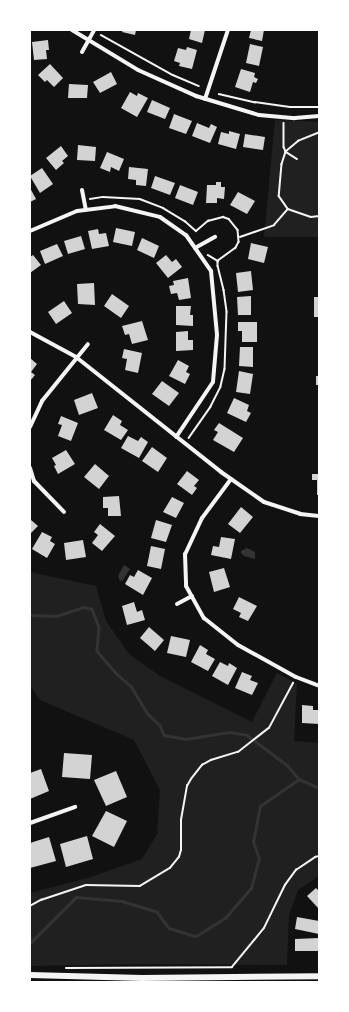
<!DOCTYPE html>
<style>
body{margin:0}
#map{position:relative;width:349px;height:1012px;overflow:hidden;background:#111;font-family:"PT Sans Narrow",sans-serif}
div>[style]{position:absolute}
[style*='--x']{left:calc(var(--x)*1px);top:calc(var(--y)*1px);width:calc(var(--w)*1px);rotate:calc(var(--a)*1deg)}
.green>*{inset:0;background:#202020}
.water>*{inset:0;background:#333}
.stream>*{height:2.5px;margin:-1.25px;padding:0 1.25px;transform-origin:1.25px;border-radius:1.25px;background:#333}
.building>*{inset:0;background:#d3d3d3}
.path>*{height:1.5px;margin:-0.75px;padding:0 0.75px;transform-origin:0.75px;border-radius:0.75px;background:#f5f5f5}
.minor>*{height:4px;margin:-2px;padding:0 2px;transform-origin:2px;border-radius:2px;background:#f5f5f5}
.secondary>*{height:5.5px;margin:-2.75px;padding:0 2.75px;transform-origin:2.75px;border-radius:2.75px;background:#f5f5f5}
span{translate:-50% -50%;white-space:nowrap;text-align:center;line-height:1.15;-webkit-text-stroke:4px #fff;paint-order:stroke}
.frame{position:absolute;inset:0;border:31px solid #fff;pointer-events:none}
</style>
<div id="map">
<div class="green">
<div style="clip-path:polygon(275px 120px,319px 122px,319px 237px,264px 237px)"></div>
<div style="clip-path:polygon(30px 571px,34px 573px,96px 586px,106px 621px,129px 654px,160px 676px,252px 722px,277px 673px,297px 684px,294px 741px,319px 743px,319px 876px,298px 890px,289px 915px,287px 965px,137px 964px,30px 966px,30px 893px,91px 877px,142px 859px,157px 834px,160px 790px,134px 740px,40px 700px,30px 685px)"></div>
</div>
<div class="water">
<div style="clip-path:polygon(247px 548px,255px 552px,255px 559px,244px 556px,241px 553px,241px 551px)"></div>
<div style="clip-path:polygon(124px 565px,130px 569px,123px 580px,120px 581px,118px 576px)"></div>
</div>
<div class="stream">
<div style="--x:30;--y:615;--w:26;--a:2"></div>
<div style="--x:56;--y:616;--w:29;--a:-18"></div>
<div style="--x:84;--y:607;--w:8;--a:14"></div>
<div style="--x:92;--y:609;--w:19;--a:69"></div>
<div style="--x:99;--y:627;--w:24;--a:95"></div>
<div style="--x:97;--y:651;--w:30;--a:49"></div>
<div style="--x:117;--y:674;--w:18;--a:41"></div>
<div style="--x:131;--y:686;--w:33;--a:59"></div>
<div style="--x:148;--y:714;--w:16;--a:43"></div>
<div style="--x:160;--y:725;--w:11;--a:68"></div>
<div style="--x:164;--y:735;--w:22;--a:10"></div>
<div style="--x:186;--y:739;--w:44;--a:-9.2"></div>
<div style="--x:229;--y:732;--w:18;--a:9"></div>
<div style="--x:247;--y:735;--w:50;--a:36.9"></div>
<div style="--x:287;--y:765;--w:18;--a:49"></div>
<div style="--x:30;--y:943;--w:65;--a:-45"></div>
<div style="--x:76;--y:897;--w:46;--a:5"></div>
<div style="--x:122;--y:901;--w:37;--a:17"></div>
<div style="--x:157;--y:912;--w:20;--a:53"></div>
<div style="--x:169;--y:928;--w:28;--a:17"></div>
<div style="--x:196;--y:936;--w:34;--a:-32"></div>
<div style="--x:225;--y:918;--w:40;--a:-49"></div>
<div style="--x:251;--y:888;--w:30;--a:-75"></div>
<div style="--x:259;--y:859;--w:18;--a:-109"></div>
<div style="--x:253;--y:842;--w:37;--a:-79"></div>
<div style="--x:260;--y:806;--w:47;--a:-34.7"></div>
<div style="--x:299;--y:779;--w:22;--a:24"></div>
</div>
<div class="building">
<div style="clip-path:polygon(123px 30px,136px 30px,135px 35px,122px 32px)"></div>
<div style="clip-path:polygon(191px 30px,205px 30px,202px 43px,189px 39px)"></div>
<div style="clip-path:polygon(251px 30px,264px 30px,262px 41px,249px 38px)"></div>
<div style="clip-path:polygon(48px 40px,49px 50px,46px 50px,47px 59px,34px 60px,32px 42px)"></div>
<div style="clip-path:polygon(250px 44px,263px 47px,259px 66px,246px 63px)"></div>
<div style="clip-path:polygon(187px 47px,197px 50px,192px 69px,179px 66px,180px 63px,174px 61px,178px 48px,186px 50px)"></div>
<div style="clip-path:polygon(50px 64px,63px 78px,54px 87px,47px 80px,45px 82px,38px 75px)"></div>
<div style="clip-path:polygon(241px 69px,255px 73px,254px 77px,258px 79px,256px 83px,253px 82px,250px 92px,235px 87px)"></div>
<div style="clip-path:polygon(111px 72px,117px 84px,100px 93px,93px 82px)"></div>
<div style="clip-path:polygon(69px 84px,88px 85px,87px 98px,68px 98px)"></div>
<div style="clip-path:polygon(130px 92px,137px 96px,138px 93px,148px 98px,137px 117px,121px 108px)"></div>
<div style="clip-path:polygon(152px 100px,170px 108px,165px 119px,147px 112px)"></div>
<div style="clip-path:polygon(174px 114px,192px 121px,186px 134px,169px 128px)"></div>
<div style="clip-path:polygon(197px 123px,209px 128px,211px 124px,217px 127px,210px 143px,192px 136px)"></div>
<div style="clip-path:polygon(229px 131px,240px 134px,236px 149px,218px 144px,221px 132px,229px 134px)"></div>
<div style="clip-path:polygon(245px 134px,265px 137px,263px 150px,243px 147px)"></div>
<div style="clip-path:polygon(78px 145px,96px 147px,95px 161px,77px 160px)"></div>
<div style="clip-path:polygon(61px 146px,68px 156px,62px 161px,64px 163px,56px 170px,46px 158px)"></div>
<div style="clip-path:polygon(107px 152px,124px 159px,119px 171px,111px 167px,110px 172px,100px 168px)"></div>
<div style="clip-path:polygon(129px 167px,148px 169px,146px 186px,136px 185px,136px 180px,128px 179px)"></div>
<div style="clip-path:polygon(42px 168px,53px 184px,40px 193px,30px 176px)"></div>
<div style="clip-path:polygon(155px 176px,175px 183px,170px 195px,151px 188px)"></div>
<div style="clip-path:polygon(216px 182px,221px 182px,221px 187px,225px 187px,224px 199px,217px 198px,217px 203px,206px 203px,207px 185px,216px 185px)"></div>
<div style="clip-path:polygon(180px 185px,198px 192px,193px 205px,175px 198px)"></div>
<div style="clip-path:polygon(30px 188px,36px 199px,30px 202px)"></div>
<div style="clip-path:polygon(238px 192px,255px 201px,247px 214px,230px 205px)"></div>
<div style="clip-path:polygon(116px 228px,135px 232px,132px 246px,113px 242px)"></div>
<div style="clip-path:polygon(98px 229px,99px 234px,106px 233px,109px 246px,92px 249px,88px 231px)"></div>
<div style="clip-path:polygon(81px 236px,85px 249px,68px 254px,64px 241px)"></div>
<div style="clip-path:polygon(142px 238px,159px 246px,154px 258px,137px 250px)"></div>
<div style="clip-path:polygon(251px 243px,268px 247px,264px 263px,248px 259px)"></div>
<div style="clip-path:polygon(57px 244px,63px 256px,45px 264px,40px 251px)"></div>
<div style="clip-path:polygon(33px 255px,41px 265px,30px 273px,30px 257px)"></div>
<div style="clip-path:polygon(166px 255px,172px 262px,176px 259px,182px 267px,168px 278px,156px 263px)"></div>
<div style="clip-path:polygon(251px 271px,253px 290px,238px 292px,236px 273px)"></div>
<div style="clip-path:polygon(188px 278px,191px 298px,179px 300px,177px 293px,171px 294px,169px 286px,174px 285px,173px 281px)"></div>
<div style="clip-path:polygon(94px 283px,95px 305px,78px 304px,77px 284px)"></div>
<div style="clip-path:polygon(112px 294px,129px 306px,121px 318px,104px 306px)"></div>
<div style="clip-path:polygon(251px 296px,251px 315px,238px 315px,237px 297px)"></div>
<div style="clip-path:polygon(314px 297px,319px 297px,319px 317px,314px 317px)"></div>
<div style="clip-path:polygon(64px 301px,72px 313px,56px 324px,48px 312px)"></div>
<div style="clip-path:polygon(176px 306px,191px 306px,190px 315px,193px 315px,193px 326px,176px 325px)"></div>
<div style="clip-path:polygon(142px 321px,148px 340px,132px 344px,129px 334px,125px 335px,122px 326px)"></div>
<div style="clip-path:polygon(238px 322px,257px 322px,257px 342px,242px 342px,242px 331px,238px 331px)"></div>
<div style="clip-path:polygon(188px 331px,188px 340px,193px 340px,193px 350px,176px 351px,176px 332px)"></div>
<div style="clip-path:polygon(240px 347px,253px 347px,253px 367px,239px 366px)"></div>
<div style="clip-path:polygon(124px 349px,142px 353px,138px 373px,125px 370px,127px 359px,122px 358px)"></div>
<div style="clip-path:polygon(30px 358px,37px 364px,31px 372px,35px 375px,30px 381px)"></div>
<div style="clip-path:polygon(178px 360px,189px 366px,186px 372px,190px 374px,185px 384px,169px 376px)"></div>
<div style="clip-path:polygon(239px 371px,253px 374px,250px 394px,236px 392px)"></div>
<div style="clip-path:polygon(316px 376px,319px 376px,319px 385px,316px 385px)"></div>
<div style="clip-path:polygon(162px 381px,179px 393px,169px 406px,152px 394px)"></div>
<div style="clip-path:polygon(92px 393px,98px 408px,79px 415px,74px 400px)"></div>
<div style="clip-path:polygon(234px 398px,249px 405px,247px 411px,251px 413px,246px 422px,227px 413px)"></div>
<div style="clip-path:polygon(113px 415px,122px 421px,120px 425px,128px 430px,121px 440px,104px 430px)"></div>
<div style="clip-path:polygon(61px 416px,78px 423px,71px 441px,58px 436px,62px 425px,58px 424px)"></div>
<div style="clip-path:polygon(219px 423px,243px 438px,234px 452px,213px 440px,218px 432px,214px 430px)"></div>
<div style="clip-path:polygon(128px 436px,138px 441px,141px 437px,148px 442px,139px 458px,121px 448px)"></div>
<div style="clip-path:polygon(152px 447px,167px 458px,158px 472px,142px 461px)"></div>
<div style="clip-path:polygon(66px 450px,75px 464px,58px 474px,54px 466px,56px 465px,52px 458px)"></div>
<div style="clip-path:polygon(95px 464px,109px 476px,99px 489px,84px 477px)"></div>
<div style="clip-path:polygon(187px 471px,199px 480px,194px 486px,197px 488px,192px 495px,177px 484px)"></div>
<div style="clip-path:polygon(312px 474px,319px 474px,319px 495px,317px 495px,317px 480px,312px 480px)"></div>
<div style="clip-path:polygon(119px 496px,121px 516px,108px 516px,108px 508px,103px 508px,103px 497px)"></div>
<div style="clip-path:polygon(172px 497px,184px 503px,176px 518px,163px 512px)"></div>
<div style="clip-path:polygon(241px 507px,253px 517px,240px 533px,228px 524px)"></div>
<div style="clip-path:polygon(31px 520px,38px 526px,30px 534px,30px 521px)"></div>
<div style="clip-path:polygon(156px 520px,172px 525px,166px 542px,151px 538px)"></div>
<div style="clip-path:polygon(100px 524px,115px 536px,102px 551px,92px 543px,98px 535px,94px 532px)"></div>
<div style="clip-path:polygon(42px 532px,52px 537px,50px 541px,55px 544px,47px 558px,32px 549px)"></div>
<div style="clip-path:polygon(221px 537px,235px 539px,231px 559px,211px 555px,213px 546px,219px 547px)"></div>
<div style="clip-path:polygon(83px 540px,86px 557px,66px 560px,64px 543px)"></div>
<div style="clip-path:polygon(151px 546px,165px 549px,161px 569px,147px 566px)"></div>
<div style="clip-path:polygon(224px 568px,230px 587px,214px 592px,209px 572px)"></div>
<div style="clip-path:polygon(138px 570px,152px 578px,143px 595px,125px 584px,130px 575px,134px 577px)"></div>
<div style="clip-path:polygon(239px 597px,257px 606px,248px 621px,239px 617px,241px 613px,233px 609px)"></div>
<div style="clip-path:polygon(134px 602px,137px 612px,142px 610px,145px 620px,127px 625px,122px 606px)"></div>
<div style="clip-path:polygon(149px 627px,164px 640px,155px 651px,140px 638px)"></div>
<div style="clip-path:polygon(171px 636px,190px 640px,186px 657px,167px 653px)"></div>
<div style="clip-path:polygon(200px 645px,208px 650px,206px 654px,215px 659px,208px 671px,191px 662px)"></div>
<div style="clip-path:polygon(220px 662px,228px 666px,229px 663px,237px 668px,228px 685px,212px 676px)"></div>
<div style="clip-path:polygon(242px 672px,252px 676px,250px 680px,258px 683px,252px 695px,235px 688px)"></div>
<div style="clip-path:polygon(302px 705px,313px 706px,313px 710px,319px 710px,319px 724px,302px 723px)"></div>
<div style="clip-path:polygon(64px 753px,92px 755px,90px 779px,62px 777px)"></div>
<div style="clip-path:polygon(41px 769px,49px 791px,30px 799px,30px 773px)"></div>
<div style="clip-path:polygon(116px 771px,127px 797px,106px 806px,94px 780px)"></div>
<div style="clip-path:polygon(106px 811px,127px 821px,114px 847px,92px 836px)"></div>
<div style="clip-path:polygon(87px 836px,93px 859px,66px 867px,60px 844px)"></div>
<div style="clip-path:polygon(49px 837px,56px 861px,30px 868px,30px 843px)"></div>
<div style="clip-path:polygon(316px 888px,319px 891px,319px 909px,307px 896px)"></div>
<div style="clip-path:polygon(297px 917px,319px 921px,319px 934px,295px 929px)"></div>
<div style="clip-path:polygon(319px 938px,319px 951px,295px 951px,295px 939px)"></div>
</div>
<div class="path">
<div style="--x:101;--y:35;--w:82;--a:29.1"></div>
<div style="--x:173;--y:75;--w:28;--a:23"></div>
<div style="--x:219;--y:94;--w:37;--a:13"></div>
<div style="--x:255;--y:102;--w:35;--a:8"></div>
<div style="--x:290;--y:107;--w:29;--a:0"></div>
<div style="--x:284;--y:123;--w:24;--a:90"></div>
<div style="--x:284;--y:147;--w:5;--a:68"></div>
<div style="--x:286;--y:152;--w:13;--a:32"></div>
<div style="--x:319;--y:133;--w:22;--a:158"></div>
<div style="--x:299;--y:141;--w:17;--a:140"></div>
<div style="--x:286;--y:152;--w:13;--a:108"></div>
<div style="--x:282;--y:164;--w:32;--a:95"></div>
<div style="--x:279;--y:196;--w:16;--a:55"></div>
<div style="--x:288;--y:209;--w:24;--a:19"></div>
<div style="--x:311;--y:217;--w:8;--a:-7"></div>
<div style="--x:90;--y:199;--w:13;--a:-9"></div>
<div style="--x:103;--y:197;--w:37;--a:3"></div>
<div style="--x:140;--y:199;--w:25;--a:21"></div>
<div style="--x:163;--y:208;--w:26;--a:31"></div>
<div style="--x:185;--y:221;--w:15;--a:42"></div>
<div style="--x:196;--y:231;--w:16;--a:-40"></div>
<div style="--x:208;--y:221;--w:16;--a:-15"></div>
<div style="--x:223;--y:217;--w:6;--a:18"></div>
<div style="--x:229;--y:219;--w:14;--a:51"></div>
<div style="--x:238;--y:230;--w:12;--a:85"></div>
<div style="--x:239;--y:242;--w:7;--a:117"></div>
<div style="--x:236;--y:248;--w:22;--a:144"></div>
<div style="--x:218;--y:261;--w:5;--a:90"></div>
<div style="--x:218;--y:266;--w:25;--a:76"></div>
<div style="--x:224;--y:290;--w:22;--a:82"></div>
<div style="--x:227;--y:312;--w:57;--a:92"></div>
<div style="--x:225;--y:369;--w:18;--a:103"></div>
<div style="--x:221;--y:387;--w:22;--a:117"></div>
<div style="--x:211;--y:407;--w:38;--a:125"></div>
<div style="--x:240;--y:237;--w:36;--a:-19"></div>
<div style="--x:274;--y:225;--w:21;--a:-49"></div>
<div style="--x:208;--y:255;--w:12;--a:31"></div>
<div style="--x:30;--y:906;--w:13;--a:-29"></div>
<div style="--x:41;--y:900;--w:47;--a:-18.4"></div>
<div style="--x:86;--y:885;--w:54;--a:1.1"></div>
<div style="--x:140;--y:886;--w:35;--a:-31"></div>
<div style="--x:170;--y:868;--w:14;--a:-51"></div>
<div style="--x:179;--y:857;--w:7;--a:-74"></div>
<div style="--x:181;--y:850;--w:30;--a:-90"></div>
<div style="--x:181;--y:820;--w:35;--a:-80"></div>
<div style="--x:187;--y:786;--w:8;--a:-60"></div>
<div style="--x:191;--y:779;--w:18;--a:-52"></div>
<div style="--x:202;--y:765;--w:10;--a:-29"></div>
<div style="--x:211;--y:760;--w:28;--a:-17"></div>
<div style="--x:238;--y:752;--w:39;--a:-38"></div>
<div style="--x:269;--y:728;--w:51;--a:-61.9"></div>
<div style="--x:66;--y:968;--w:166;--a:-0.3"></div>
<div style="--x:232;--y:967;--w:50;--a:-50.6"></div>
<div style="--x:264;--y:928;--w:48;--a:-64"></div>
<div style="--x:285;--y:885;--w:19;--a:-54"></div>
<div style="--x:296;--y:870;--w:23;--a:-34"></div>
<div style="--x:315;--y:857;--w:4;--a:-14"></div>
</div>
<div class="minor">
<div style="--x:72;--y:30;--w:77;--a:31.2"></div>
<div style="--x:138;--y:70;--w:64;--a:24.1"></div>
<div style="--x:196;--y:96;--w:66;--a:16.8"></div>
<div style="--x:259;--y:115;--w:36;--a:5"></div>
<div style="--x:295;--y:118;--w:24;--a:-5"></div>
<div style="--x:82;--y:52;--w:25;--a:-61"></div>
<div style="--x:205;--y:99;--w:73;--a:-71.6"></div>
<div style="--x:82;--y:190;--w:20;--a:79"></div>
<div style="--x:30;--y:231;--w:51;--a:-23.1"></div>
<div style="--x:77;--y:211;--w:38;--a:-7"></div>
<div style="--x:115;--y:206;--w:46;--a:13.7"></div>
<div style="--x:160;--y:217;--w:32;--a:35"></div>
<div style="--x:186;--y:235;--w:44;--a:55.2"></div>
<div style="--x:211;--y:271;--w:64;--a:84.6"></div>
<div style="--x:217;--y:335;--w:47;--a:94.9"></div>
<div style="--x:213;--y:382;--w:66;--a:123.9"></div>
<div style="--x:195;--y:248;--w:23;--a:-29"></div>
<div style="--x:30;--y:332;--w:52;--a:28.5"></div>
<div style="--x:76;--y:357;--w:185;--a:38.4"></div>
<div style="--x:221;--y:472;--w:52;--a:34.9"></div>
<div style="--x:264;--y:502;--w:38;--a:18"></div>
<div style="--x:300;--y:514;--w:19;--a:6"></div>
<div style="--x:30;--y:427;--w:29;--a:-65"></div>
<div style="--x:42;--y:401;--w:73;--a:-51.1"></div>
<div style="--x:30;--y:468;--w:14;--a:73"></div>
<div style="--x:34;--y:481;--w:43;--a:45.9"></div>
<div style="--x:231;--y:479;--w:49;--a:126.6"></div>
<div style="--x:202;--y:518;--w:40;--a:115"></div>
<div style="--x:185;--y:554;--w:32;--a:88"></div>
<div style="--x:186;--y:586;--w:37;--a:61"></div>
<div style="--x:204;--y:618;--w:43;--a:38.5"></div>
<div style="--x:238;--y:645;--w:66;--a:28.9"></div>
<div style="--x:296;--y:677;--w:25;--a:21"></div>
<div style="--x:177;--y:604;--w:17;--a:-28"></div>
<div style="--x:30;--y:823;--w:48;--a:-19.6"></div>
</div>
<div class="secondary">
<div style="--x:30;--y:975;--w:112;--a:1.5"></div>
<div style="--x:142;--y:978;--w:177;--a:-0.6"></div>
</div>
<div class="frame"></div>
</div>
